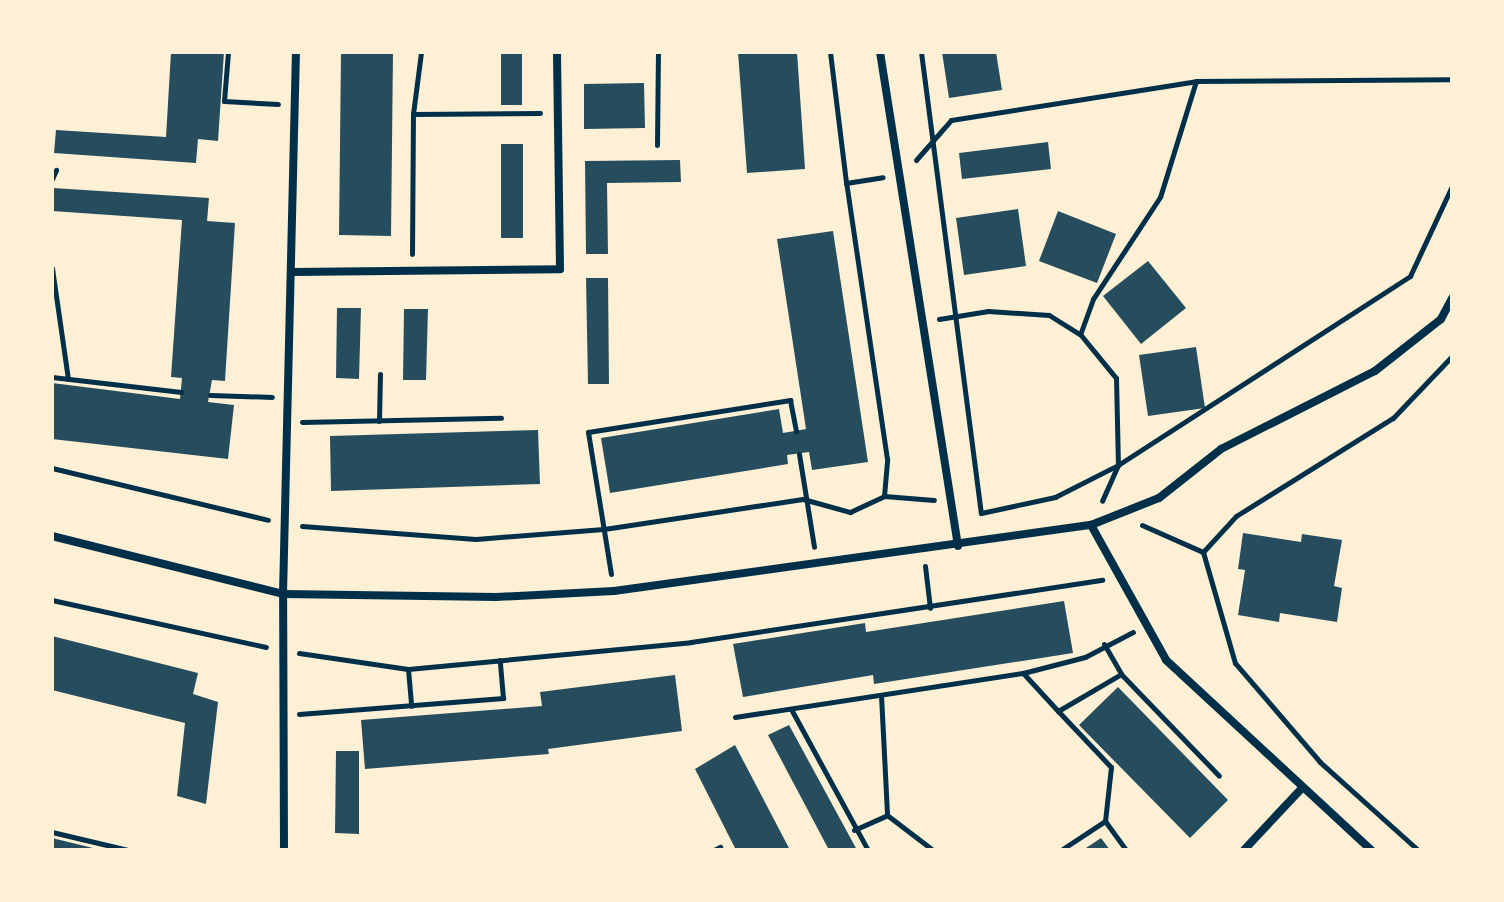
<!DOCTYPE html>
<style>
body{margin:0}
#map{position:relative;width:1504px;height:902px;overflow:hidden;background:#fdf0d5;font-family:Quicksand,sans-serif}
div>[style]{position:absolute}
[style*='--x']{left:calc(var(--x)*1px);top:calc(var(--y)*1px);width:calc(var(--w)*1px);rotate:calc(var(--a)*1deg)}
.building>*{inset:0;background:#264d5e}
.path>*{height:5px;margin:-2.5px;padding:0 2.5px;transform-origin:2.5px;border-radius:2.5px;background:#003049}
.minor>*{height:8px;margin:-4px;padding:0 4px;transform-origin:4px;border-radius:4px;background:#003049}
span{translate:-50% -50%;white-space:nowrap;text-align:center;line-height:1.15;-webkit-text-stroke:6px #fdf0d5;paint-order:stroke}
.frame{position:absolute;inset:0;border:54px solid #fdf0d5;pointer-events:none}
</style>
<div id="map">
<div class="building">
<div style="clip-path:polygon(171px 52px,224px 52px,218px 141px,198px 139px,196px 163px,54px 153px,56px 130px,166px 137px)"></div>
<div style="clip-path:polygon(341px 52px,393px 52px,391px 236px,339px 235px)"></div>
<div style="clip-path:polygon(501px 52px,522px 52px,522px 105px,501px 105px)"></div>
<div style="clip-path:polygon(738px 52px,797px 52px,805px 169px,747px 173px)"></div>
<div style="clip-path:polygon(942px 52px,996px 52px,1002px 90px,949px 98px)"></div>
<div style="clip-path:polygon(644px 83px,645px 128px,584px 129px,584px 84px)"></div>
<div style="clip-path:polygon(1048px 142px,1051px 169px,962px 179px,959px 153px)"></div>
<div style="clip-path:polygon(501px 144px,523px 144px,523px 238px,501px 238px)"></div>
<div style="clip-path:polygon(680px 160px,681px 182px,607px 183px,608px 254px,586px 254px,585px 161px)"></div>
<div style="clip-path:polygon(53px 188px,209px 198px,207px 221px,235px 223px,225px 381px,212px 380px,208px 402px,234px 405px,228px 459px,52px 439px,52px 383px,180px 399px,182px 378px,171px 377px,182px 220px,52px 211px)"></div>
<div style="clip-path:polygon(1018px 209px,1026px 266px,964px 275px,956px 218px)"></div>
<div style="clip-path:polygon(1058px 211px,1116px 234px,1097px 283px,1039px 261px)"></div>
<div style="clip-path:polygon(833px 231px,868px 462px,812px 470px,809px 452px,787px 455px,788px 464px,610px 493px,601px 438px,779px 409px,783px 433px,806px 429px,777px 239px)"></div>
<div style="clip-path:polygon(1148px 261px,1186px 308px,1141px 344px,1103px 296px)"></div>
<div style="clip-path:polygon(586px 278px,608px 278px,609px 384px,588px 384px)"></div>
<div style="clip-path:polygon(337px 308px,361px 308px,359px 379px,336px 378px)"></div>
<div style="clip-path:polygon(404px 309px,428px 309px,426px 380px,403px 380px)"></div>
<div style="clip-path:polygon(1196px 347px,1205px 408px,1148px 416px,1139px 355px)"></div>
<div style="clip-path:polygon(538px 430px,540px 484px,331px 491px,330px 436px)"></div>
<div style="clip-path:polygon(1243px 533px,1301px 542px,1302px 534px,1342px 540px,1334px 586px,1342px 588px,1337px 622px,1280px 613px,1279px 622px,1238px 615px,1245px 570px,1238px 569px)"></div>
<div style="clip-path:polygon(1064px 601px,1073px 653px,874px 684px,873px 675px,743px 697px,733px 644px,865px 623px,866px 632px)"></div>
<div style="clip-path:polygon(52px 636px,198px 673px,193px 694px,218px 702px,206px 804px,177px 796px,185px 723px,52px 690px)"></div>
<div style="clip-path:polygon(675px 675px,682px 731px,548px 749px,549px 754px,365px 769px,361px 720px,542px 706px,540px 692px)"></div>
<div style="clip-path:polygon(1118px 687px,1228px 800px,1190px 838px,1079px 725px)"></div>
<div style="clip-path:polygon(789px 725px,857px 850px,829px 850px,768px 735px)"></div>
<div style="clip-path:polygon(735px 745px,790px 850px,736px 850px,695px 769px)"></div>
<div style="clip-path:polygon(336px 751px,359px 751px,359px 834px,335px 833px)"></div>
<div style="clip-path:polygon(52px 838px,97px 849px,96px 850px,52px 850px)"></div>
<div style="clip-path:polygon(1101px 838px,1110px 850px,1083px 850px)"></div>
</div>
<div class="path">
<div style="--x:228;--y:52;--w:49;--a:94.7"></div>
<div style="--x:224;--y:101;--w:54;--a:3.2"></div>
<div style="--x:830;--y:52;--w:132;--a:83"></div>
<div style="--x:846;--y:183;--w:37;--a:-9"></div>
<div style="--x:921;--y:52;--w:465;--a:82.6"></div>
<div style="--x:981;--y:513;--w:76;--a:-12.2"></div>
<div style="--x:1055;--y:497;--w:71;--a:-26.9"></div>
<div style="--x:1118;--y:465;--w:348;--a:-32.9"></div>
<div style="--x:1410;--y:276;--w:99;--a:-65"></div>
<div style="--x:1196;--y:81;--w:256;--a:-0.4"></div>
<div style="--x:413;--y:114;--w:127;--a:-0.5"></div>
<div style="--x:657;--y:145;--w:93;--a:-89.4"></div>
<div style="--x:916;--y:160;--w:53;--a:-48.8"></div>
<div style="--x:951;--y:120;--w:248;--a:-9"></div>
<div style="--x:1196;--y:81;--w:121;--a:107.2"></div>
<div style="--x:1160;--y:197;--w:122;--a:123.3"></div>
<div style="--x:1093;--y:299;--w:37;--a:110"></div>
<div style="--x:52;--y:179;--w:10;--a:-66"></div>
<div style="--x:412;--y:254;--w:140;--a:-89.6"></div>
<div style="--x:413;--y:114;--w:63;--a:-82.6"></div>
<div style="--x:52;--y:268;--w:112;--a:81.8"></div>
<div style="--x:939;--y:319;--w:50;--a:-9.3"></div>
<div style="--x:988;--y:311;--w:61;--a:3.8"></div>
<div style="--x:1049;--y:315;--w:36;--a:32"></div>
<div style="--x:1080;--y:334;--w:57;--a:50.7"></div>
<div style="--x:1116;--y:378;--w:87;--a:88.7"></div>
<div style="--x:1118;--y:465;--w:39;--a:114"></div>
<div style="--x:52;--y:377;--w:130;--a:6.6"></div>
<div style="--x:210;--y:395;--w:62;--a:1.8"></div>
<div style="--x:379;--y:421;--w:47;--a:-88.8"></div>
<div style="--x:302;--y:422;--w:199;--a:-1.2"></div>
<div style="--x:799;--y:454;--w:94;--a:80.8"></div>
<div style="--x:52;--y:468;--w:222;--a:13.5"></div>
<div style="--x:884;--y:496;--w:50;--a:4.6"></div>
<div style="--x:1142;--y:525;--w:67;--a:23.9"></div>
<div style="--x:302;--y:526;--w:174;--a:4.3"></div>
<div style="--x:476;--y:539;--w:128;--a:-4.5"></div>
<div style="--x:604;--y:529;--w:201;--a:-8.6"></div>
<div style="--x:803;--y:499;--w:49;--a:15.5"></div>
<div style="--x:850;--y:512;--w:38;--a:-25"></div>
<div style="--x:884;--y:496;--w:37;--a:-85"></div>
<div style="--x:887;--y:459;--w:279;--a:-98.4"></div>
<div style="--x:925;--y:566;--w:42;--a:83.2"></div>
<div style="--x:611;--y:574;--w:144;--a:-99.2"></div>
<div style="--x:588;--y:432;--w:205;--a:-9"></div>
<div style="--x:790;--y:400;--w:32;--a:79"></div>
<div style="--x:52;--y:600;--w:219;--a:12.4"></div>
<div style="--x:1104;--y:644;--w:34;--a:60"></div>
<div style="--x:299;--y:653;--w:110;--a:8.4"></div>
<div style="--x:408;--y:669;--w:284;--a:-5.4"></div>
<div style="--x:691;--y:642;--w:416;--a:-8.6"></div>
<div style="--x:408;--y:669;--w:37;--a:85"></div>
<div style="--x:1023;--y:673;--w:64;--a:-14.5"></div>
<div style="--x:1085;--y:657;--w:54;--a:-27.5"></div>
<div style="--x:881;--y:695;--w:120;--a:87.1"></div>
<div style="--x:887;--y:815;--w:58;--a:37.3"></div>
<div style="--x:791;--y:709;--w:161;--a:61.4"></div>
<div style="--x:1058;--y:711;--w:77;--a:46.6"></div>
<div style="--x:1111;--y:767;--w:54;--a:96.3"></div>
<div style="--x:299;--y:714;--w:205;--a:-4.5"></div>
<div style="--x:503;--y:698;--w:38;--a:-95"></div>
<div style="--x:735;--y:717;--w:291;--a:-8.7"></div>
<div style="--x:1023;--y:673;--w:52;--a:47.4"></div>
<div style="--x:1058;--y:711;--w:73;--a:-30.4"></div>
<div style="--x:1121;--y:674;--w:141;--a:46.1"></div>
<div style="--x:854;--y:830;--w:36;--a:-24"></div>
<div style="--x:52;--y:832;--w:78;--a:13.3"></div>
<div style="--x:714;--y:850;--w:7;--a:-27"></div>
<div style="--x:1061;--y:850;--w:53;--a:-33.4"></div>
<div style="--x:1105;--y:821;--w:36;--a:54"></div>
<div style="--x:1418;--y:850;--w:132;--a:-138.1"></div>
<div style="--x:1320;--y:762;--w:130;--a:-130.6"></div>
<div style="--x:1235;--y:663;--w:116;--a:-106.1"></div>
<div style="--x:1203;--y:552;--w:49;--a:-47.5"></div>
<div style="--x:1236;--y:516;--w:185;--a:-32"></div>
<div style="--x:1393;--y:418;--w:86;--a:-46.4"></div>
</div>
<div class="minor">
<div style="--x:880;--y:52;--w:500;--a:81.03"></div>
<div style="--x:293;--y:272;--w:267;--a:-0.6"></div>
<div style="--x:560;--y:269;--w:217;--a:-90.8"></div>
<div style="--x:1091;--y:525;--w:154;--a:60.9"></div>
<div style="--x:1166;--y:660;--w:280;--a:42.8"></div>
<div style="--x:52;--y:536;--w:238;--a:14.1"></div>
<div style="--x:283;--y:594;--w:213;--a:0.8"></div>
<div style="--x:496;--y:597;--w:118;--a:-2.9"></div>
<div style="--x:614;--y:591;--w:482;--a:-7.9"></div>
<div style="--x:1091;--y:525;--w:73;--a:-21.7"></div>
<div style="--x:1159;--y:498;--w:79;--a:-38.3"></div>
<div style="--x:1221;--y:449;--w:173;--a:-26.9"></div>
<div style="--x:1375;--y:371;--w:84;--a:-38.2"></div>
<div style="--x:1441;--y:319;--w:24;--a:-62"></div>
<div style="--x:284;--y:850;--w:256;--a:-90.2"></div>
<div style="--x:283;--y:594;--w:542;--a:-88.63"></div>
<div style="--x:1244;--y:850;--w:85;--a:-46.9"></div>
</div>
<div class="frame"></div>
</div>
